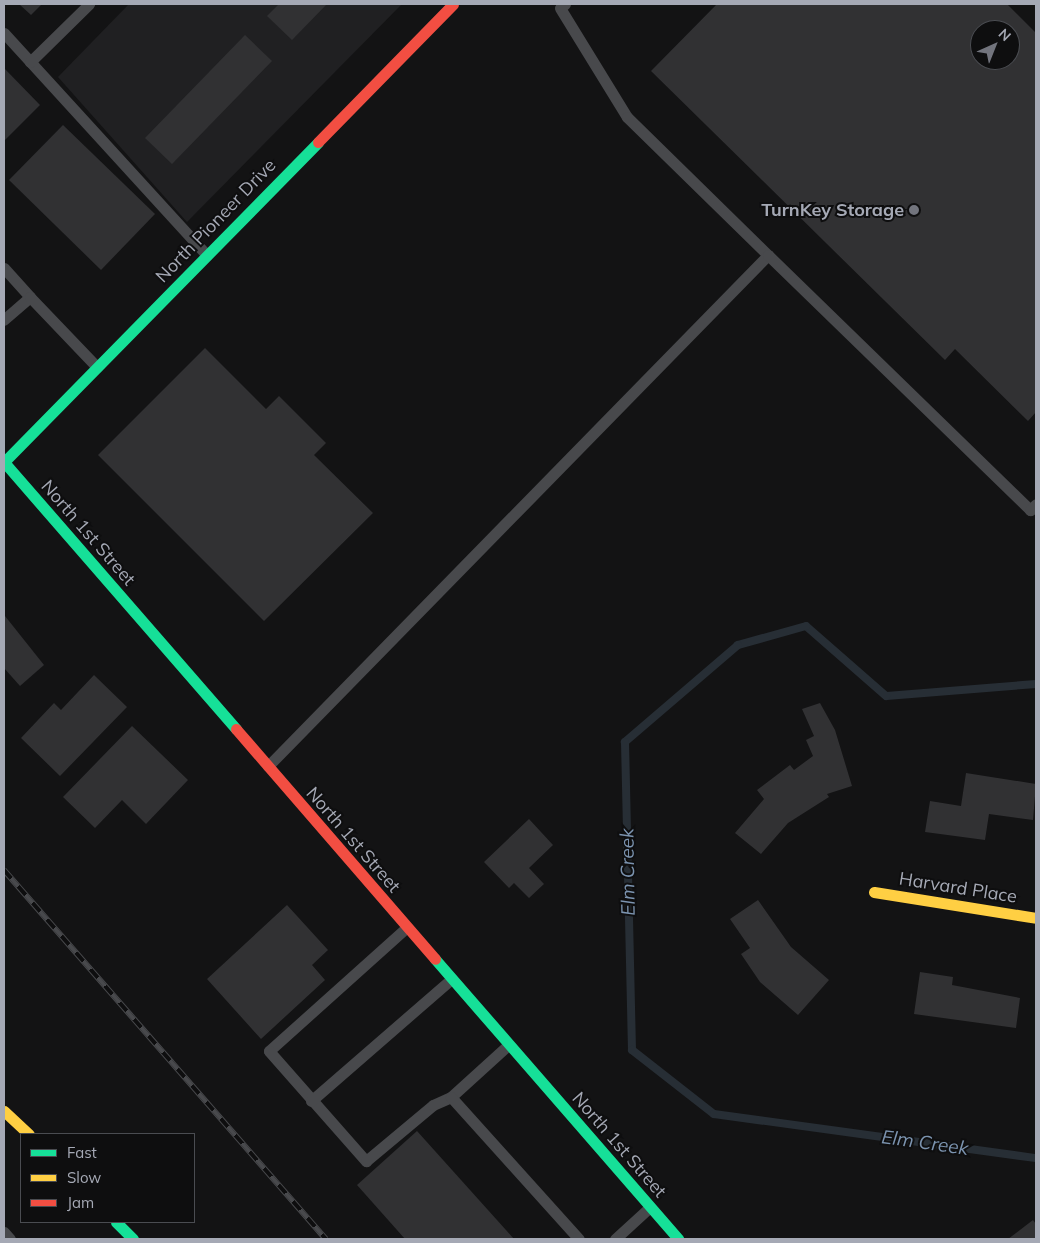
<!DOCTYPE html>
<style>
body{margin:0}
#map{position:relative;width:1040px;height:1243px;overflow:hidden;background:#131314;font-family:Mulish,sans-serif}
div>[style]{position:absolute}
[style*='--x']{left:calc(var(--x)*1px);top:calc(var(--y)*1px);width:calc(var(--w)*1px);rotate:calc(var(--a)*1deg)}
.built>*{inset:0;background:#202022}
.stream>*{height:8px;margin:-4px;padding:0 4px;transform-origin:4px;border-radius:4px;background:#272e35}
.building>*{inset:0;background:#313133}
.lane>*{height:11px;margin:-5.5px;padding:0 5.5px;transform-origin:5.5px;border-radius:5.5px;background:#48494c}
.fast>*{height:11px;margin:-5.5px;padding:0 5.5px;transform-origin:5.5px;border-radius:5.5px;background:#16e098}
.slow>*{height:11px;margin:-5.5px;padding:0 5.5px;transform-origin:5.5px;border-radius:5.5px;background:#ffcf43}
.jam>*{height:11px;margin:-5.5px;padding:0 5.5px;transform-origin:5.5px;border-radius:5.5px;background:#f24e42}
.rail>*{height:5.5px;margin-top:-2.75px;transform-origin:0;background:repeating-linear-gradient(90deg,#0e0e0f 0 11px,#48494c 0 22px);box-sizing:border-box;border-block:1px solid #48494c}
.dots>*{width:14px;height:14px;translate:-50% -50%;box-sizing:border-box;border:2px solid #0e0e0f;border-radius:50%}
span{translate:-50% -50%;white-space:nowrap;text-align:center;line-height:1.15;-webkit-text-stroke:4px #0e0e0f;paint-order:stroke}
.poi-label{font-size:18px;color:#a5a9b5;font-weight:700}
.right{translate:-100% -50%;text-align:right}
.street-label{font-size:18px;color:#a5a9b5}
.water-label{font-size:19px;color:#7c94b0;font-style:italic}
.frame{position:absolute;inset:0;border:5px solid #a5a9b5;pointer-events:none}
.legend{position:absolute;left:20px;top:1133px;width:175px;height:90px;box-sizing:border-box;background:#0e0e0f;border:1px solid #4a4c51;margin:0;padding:6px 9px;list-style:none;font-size:15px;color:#a5a9b5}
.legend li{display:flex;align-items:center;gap:10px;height:25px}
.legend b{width:25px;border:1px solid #4a4c51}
.north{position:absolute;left:970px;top:20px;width:50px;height:50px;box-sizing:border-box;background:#0e0e0f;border:1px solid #4a4c51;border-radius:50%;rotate:44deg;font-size:14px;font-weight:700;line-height:20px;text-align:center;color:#a5a9b5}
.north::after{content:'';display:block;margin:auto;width:18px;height:22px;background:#72747d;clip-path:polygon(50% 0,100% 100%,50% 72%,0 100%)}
</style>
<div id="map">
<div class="built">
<div style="clip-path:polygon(129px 4px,402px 4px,187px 222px,58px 77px)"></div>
</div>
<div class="stream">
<div style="--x:1036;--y:684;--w:150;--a:175.4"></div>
<div style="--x:886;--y:696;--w:106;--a:-138.8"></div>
<div style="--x:806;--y:626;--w:71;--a:164.4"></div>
<div style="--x:738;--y:645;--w:149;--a:139.4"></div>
<div style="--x:625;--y:742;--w:308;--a:88.7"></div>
<div style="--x:632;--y:1050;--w:104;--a:38"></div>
<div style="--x:714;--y:1114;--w:325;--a:7.8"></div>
</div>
<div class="building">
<div style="clip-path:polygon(19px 4px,42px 4px,31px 15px)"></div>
<div style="clip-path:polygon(279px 4px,327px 4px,292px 40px,267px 16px)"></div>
<div style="clip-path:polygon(evenodd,717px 4px,1007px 4px,1036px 33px,1036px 412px,1028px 421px,955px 349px,945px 360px,651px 71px,717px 4px,980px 30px,1010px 30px,1010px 60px,980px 60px,980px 30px)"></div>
<div style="clip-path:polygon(245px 35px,272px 61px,172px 164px,145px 138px)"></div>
<div style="clip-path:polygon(4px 68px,40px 105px,4px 141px)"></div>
<div style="clip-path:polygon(63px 125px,155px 214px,101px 270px,9px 180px)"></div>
<div style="clip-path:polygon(205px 348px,266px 409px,279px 396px,326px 443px,314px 455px,373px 513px,264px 621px,98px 455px)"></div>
<div style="clip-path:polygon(5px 616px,44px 665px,20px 686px,4px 668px)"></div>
<div style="clip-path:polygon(94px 675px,127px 707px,60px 776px,21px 738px,54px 703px,61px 710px)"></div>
<div style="clip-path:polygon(820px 703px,835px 730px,852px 786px,827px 794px,829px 797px,788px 823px,761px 854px,735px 833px,764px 799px,757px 790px,790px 765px,794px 770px,813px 756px,806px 740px,814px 736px,802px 709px)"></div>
<div style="clip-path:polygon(132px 726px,188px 780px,146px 824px,122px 800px,95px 828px,63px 797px)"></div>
<div style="clip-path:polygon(966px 773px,1036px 784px,1033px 820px,989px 814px,985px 840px,925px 832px,930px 801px,961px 806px)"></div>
<div style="clip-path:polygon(529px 819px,553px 845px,529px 868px,544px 884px,529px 898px,514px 883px,509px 888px,484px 862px)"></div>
<div style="clip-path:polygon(758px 900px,791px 947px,829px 980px,798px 1015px,760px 982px,741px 954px,750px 948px,730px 919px)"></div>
<div style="clip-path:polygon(287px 905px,328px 950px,312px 965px,325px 980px,261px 1039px,207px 979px)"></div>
<div style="clip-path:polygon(920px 972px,953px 977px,952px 985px,1020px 998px,1016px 1028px,914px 1014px)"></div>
<div style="clip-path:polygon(417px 1131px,514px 1239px,405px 1239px,357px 1185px)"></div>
<div style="clip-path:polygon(1033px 1220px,1036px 1224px,1036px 1239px,1008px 1239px)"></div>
</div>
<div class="lane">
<div style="--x:565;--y:4;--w:6;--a:141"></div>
<div style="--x:560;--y:8;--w:128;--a:58.4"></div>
<div style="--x:627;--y:117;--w:197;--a:44.4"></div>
<div style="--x:4;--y:33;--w:301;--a:47.6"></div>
<div style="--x:30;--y:62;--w:83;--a:-44.5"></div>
<div style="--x:4;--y:268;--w:39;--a:48"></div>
<div style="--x:30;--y:297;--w:35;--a:139"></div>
<div style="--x:30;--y:297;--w:97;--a:46.3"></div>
<div style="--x:268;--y:766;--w:715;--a:-45.62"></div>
<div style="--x:768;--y:255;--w:366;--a:44.2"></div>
<div style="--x:1030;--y:510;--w:8;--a:-45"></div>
<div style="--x:406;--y:928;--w:184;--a:138.1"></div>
<div style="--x:269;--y:1051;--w:147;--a:48.6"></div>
<div style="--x:366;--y:1161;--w:87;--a:-39.9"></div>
<div style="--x:433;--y:1105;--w:20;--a:-24"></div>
<div style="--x:507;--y:1046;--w:76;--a:137.7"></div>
<div style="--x:451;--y:1097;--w:191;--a:48"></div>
<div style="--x:311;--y:1101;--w:184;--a:-41"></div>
<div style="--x:4;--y:1232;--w:9;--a:49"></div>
<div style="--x:615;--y:1239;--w:47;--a:-42.4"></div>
</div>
<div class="fast">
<div style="--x:4;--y:462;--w:354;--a:49"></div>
<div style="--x:4;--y:462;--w:448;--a:-45.5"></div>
<div style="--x:435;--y:959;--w:371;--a:49"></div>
<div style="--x:116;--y:1222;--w:24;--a:45"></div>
</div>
<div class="slow">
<div style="--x:874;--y:892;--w:164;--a:9.1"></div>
<div style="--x:4;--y:1111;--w:34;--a:43"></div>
</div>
<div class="jam">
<div style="--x:318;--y:142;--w:193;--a:-45.6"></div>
<div style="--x:236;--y:729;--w:304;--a:49.1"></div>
</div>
<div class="rail">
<div style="--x:4;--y:870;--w:490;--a:48.9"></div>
</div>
<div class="dots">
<div style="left:914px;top:210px;background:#72747d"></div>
</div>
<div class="poi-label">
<span class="right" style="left:904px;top:210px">TurnKey Storage</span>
</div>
<div class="street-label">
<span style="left:216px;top:221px;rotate:-46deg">North Pioneer Drive</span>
<span style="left:88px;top:533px;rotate:49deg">North 1st Street</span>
<span style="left:353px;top:840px;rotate:49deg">North 1st Street</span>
<span style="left:958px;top:888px;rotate:9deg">Harvard Place</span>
<span style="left:619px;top:1145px;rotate:49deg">North 1st Street</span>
</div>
<div class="water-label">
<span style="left:628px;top:872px;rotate:-91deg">Elm Creek</span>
<span style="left:925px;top:1143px;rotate:8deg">Elm Creek</span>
</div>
<div class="frame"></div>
<ul class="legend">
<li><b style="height:6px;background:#16e098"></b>Fast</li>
<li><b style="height:6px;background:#ffcf43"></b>Slow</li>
<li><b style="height:6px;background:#f24e42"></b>Jam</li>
</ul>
<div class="north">N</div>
</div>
